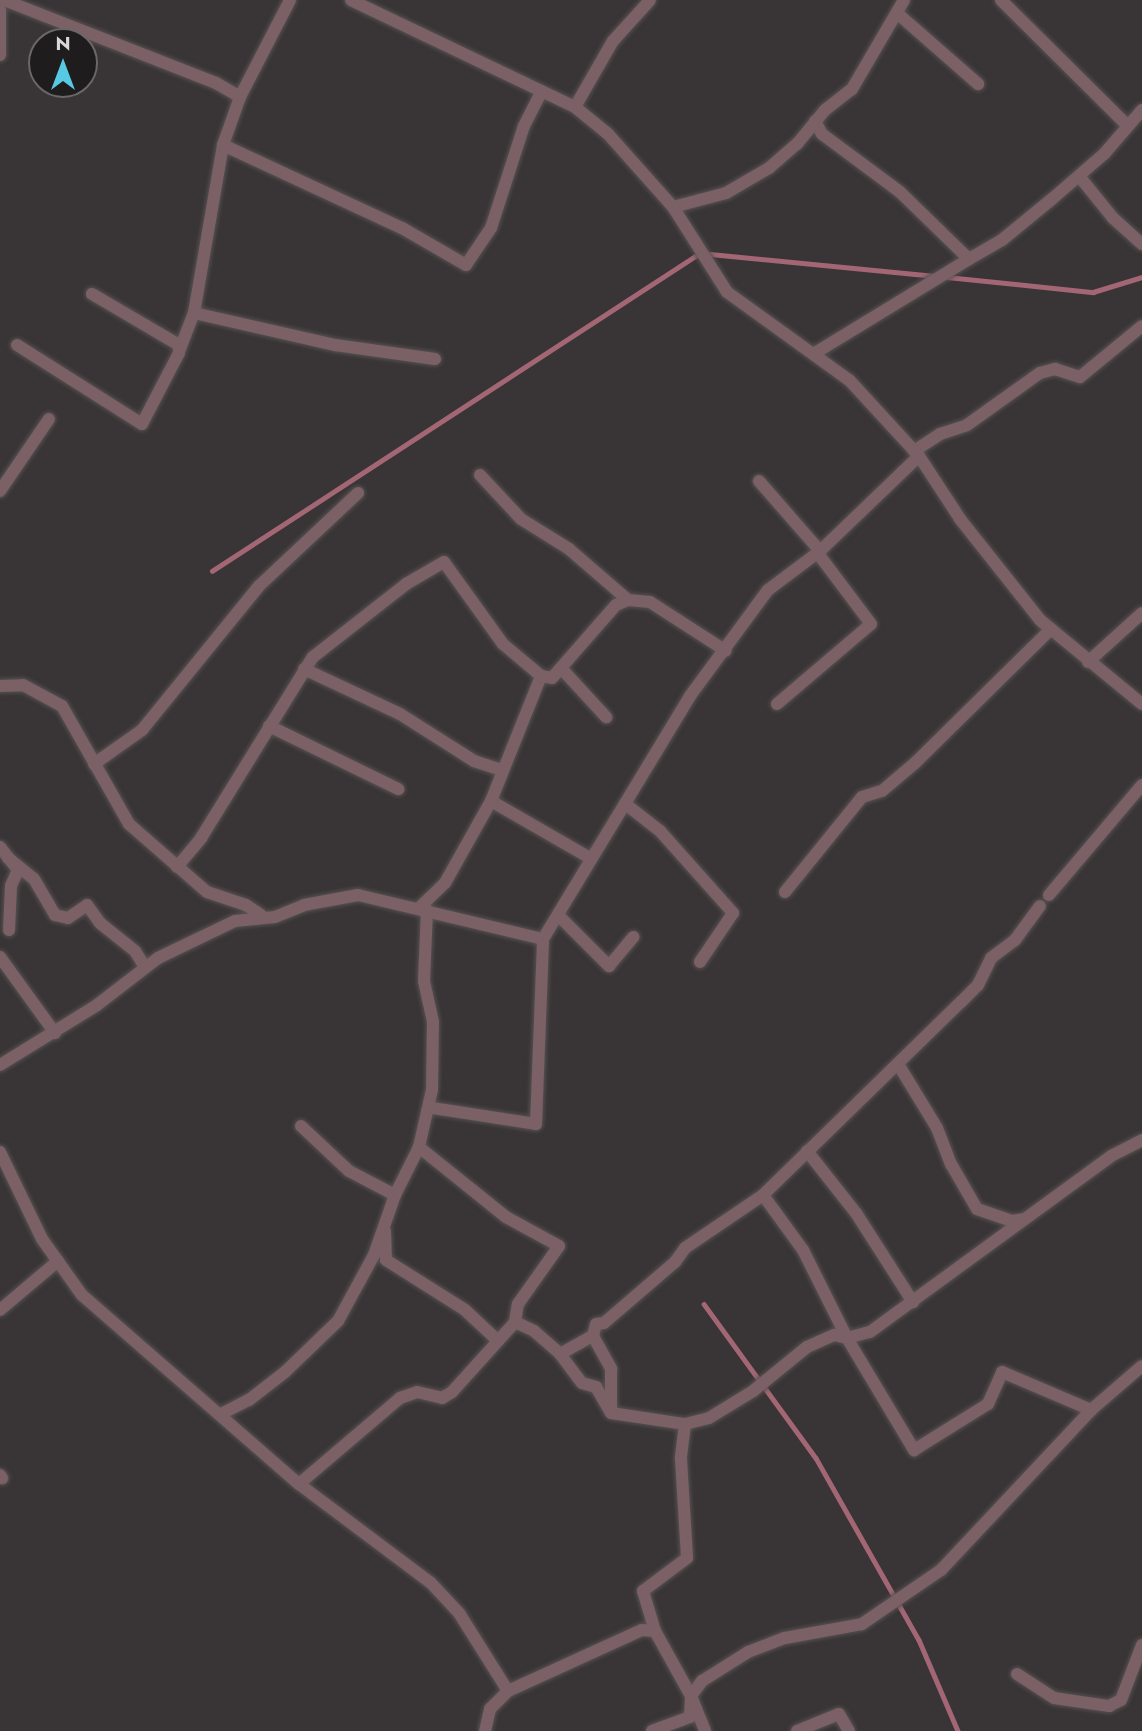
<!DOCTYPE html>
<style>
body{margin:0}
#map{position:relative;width:1142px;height:1731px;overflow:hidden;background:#393435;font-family:Jost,sans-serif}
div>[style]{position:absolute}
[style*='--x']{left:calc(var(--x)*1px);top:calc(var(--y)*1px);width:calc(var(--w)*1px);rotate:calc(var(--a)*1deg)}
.stream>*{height:4.5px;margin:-2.25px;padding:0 2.25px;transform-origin:2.25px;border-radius:2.25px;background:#a36674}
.roads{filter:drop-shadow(0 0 2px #565152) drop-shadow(0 0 2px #565152)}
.minor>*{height:12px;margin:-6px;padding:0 6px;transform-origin:6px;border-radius:6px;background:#7b6066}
span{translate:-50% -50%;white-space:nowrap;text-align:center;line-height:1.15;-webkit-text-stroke:7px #1f1c1d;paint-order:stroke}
.north{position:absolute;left:28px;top:28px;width:70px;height:70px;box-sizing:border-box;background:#1f1c1d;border:2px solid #6a6767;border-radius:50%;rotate:0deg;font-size:19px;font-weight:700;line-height:28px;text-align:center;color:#dad7d7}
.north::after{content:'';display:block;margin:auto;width:24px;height:32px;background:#57c9e2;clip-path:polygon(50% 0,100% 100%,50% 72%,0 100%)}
</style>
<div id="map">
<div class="stream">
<div style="--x:947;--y:277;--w:147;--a:5.9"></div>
<div style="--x:1093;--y:292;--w:51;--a:-17"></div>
<div style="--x:212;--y:571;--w:582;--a:-33.09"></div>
<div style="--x:700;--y:253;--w:236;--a:5.6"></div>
<div style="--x:704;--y:1304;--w:190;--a:54"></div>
<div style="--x:816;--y:1458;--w:209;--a:60.5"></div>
<div style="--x:919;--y:1640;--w:99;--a:66.8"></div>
</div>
<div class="roads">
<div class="minor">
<div style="--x:4;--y:0;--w:228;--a:21.4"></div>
<div style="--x:216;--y:83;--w:28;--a:30"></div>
<div style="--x:1001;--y:0;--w:179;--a:44.8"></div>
<div style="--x:0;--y:10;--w:45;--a:90"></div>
<div style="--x:897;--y:13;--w:108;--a:41.2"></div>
<div style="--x:575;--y:107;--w:76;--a:-60.1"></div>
<div style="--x:613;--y:41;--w:55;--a:-47.9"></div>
<div style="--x:815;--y:121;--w:15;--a:62"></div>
<div style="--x:822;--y:134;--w:97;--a:36.6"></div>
<div style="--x:900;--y:192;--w:96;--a:44.2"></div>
<div style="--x:969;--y:259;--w:38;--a:-30"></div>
<div style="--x:1002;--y:240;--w:65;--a:-39.4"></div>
<div style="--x:1052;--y:199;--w:69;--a:-40.9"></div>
<div style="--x:1104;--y:154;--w:58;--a:-49.2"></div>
<div style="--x:223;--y:145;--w:197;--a:24.9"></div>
<div style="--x:402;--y:228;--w:74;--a:30"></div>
<div style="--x:466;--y:265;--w:45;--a:-56"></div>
<div style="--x:491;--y:228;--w:107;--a:-72.1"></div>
<div style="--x:524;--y:126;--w:39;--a:-63"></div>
<div style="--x:1079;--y:176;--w:54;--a:51"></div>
<div style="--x:1113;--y:218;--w:39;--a:42"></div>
<div style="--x:673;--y:207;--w:55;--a:-14.8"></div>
<div style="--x:726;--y:193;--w:50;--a:-30.2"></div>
<div style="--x:769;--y:168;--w:37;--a:-41"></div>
<div style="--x:797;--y:144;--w:44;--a:-50.5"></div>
<div style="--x:825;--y:110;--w:34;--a:-38"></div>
<div style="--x:852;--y:89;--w:103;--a:-59.7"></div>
<div style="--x:194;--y:313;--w:145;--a:12.8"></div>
<div style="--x:335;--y:345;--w:101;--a:8"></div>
<div style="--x:17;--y:345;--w:148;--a:32.3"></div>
<div style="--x:142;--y:424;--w:80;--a:-62.5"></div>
<div style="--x:179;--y:353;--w:8;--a:-90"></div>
<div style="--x:179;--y:345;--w:101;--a:-149.6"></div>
<div style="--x:180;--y:349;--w:39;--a:-69"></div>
<div style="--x:194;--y:313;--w:170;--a:-80.2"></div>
<div style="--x:223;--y:145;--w:51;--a:-70.5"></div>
<div style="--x:240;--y:97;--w:109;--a:-62.7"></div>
<div style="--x:815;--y:353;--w:180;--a:-31.4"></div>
<div style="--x:914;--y:451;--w:31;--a:-33"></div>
<div style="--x:940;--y:434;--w:28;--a:-18"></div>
<div style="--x:967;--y:425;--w:90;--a:-35.5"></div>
<div style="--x:1040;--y:373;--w:16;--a:-15"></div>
<div style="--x:1055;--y:369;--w:26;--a:18"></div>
<div style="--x:1080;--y:377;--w:80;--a:-39.4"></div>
<div style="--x:919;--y:456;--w:75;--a:56.9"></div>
<div style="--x:960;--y:519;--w:129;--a:51.6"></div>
<div style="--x:1040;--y:620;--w:132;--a:39.5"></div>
<div style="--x:480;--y:475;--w:60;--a:47"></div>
<div style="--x:521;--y:519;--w:57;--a:32"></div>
<div style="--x:569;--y:549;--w:78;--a:40.8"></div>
<div style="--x:759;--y:481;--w:93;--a:48.9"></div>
<div style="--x:0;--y:491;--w:87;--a:-55.8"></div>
<div style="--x:1088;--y:662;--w:73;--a:-42.2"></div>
<div style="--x:561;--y:668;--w:67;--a:47.4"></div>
<div style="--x:304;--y:669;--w:106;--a:25.1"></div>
<div style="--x:400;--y:714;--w:88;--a:32.4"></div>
<div style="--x:474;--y:761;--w:29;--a:18"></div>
<div style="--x:0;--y:686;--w:23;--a:-2"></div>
<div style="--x:23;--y:685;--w:44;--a:28.3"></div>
<div style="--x:62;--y:706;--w:136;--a:60.4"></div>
<div style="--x:129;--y:824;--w:103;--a:41.1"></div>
<div style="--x:207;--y:892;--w:41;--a:18.4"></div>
<div style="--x:246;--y:905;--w:18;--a:34"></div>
<div style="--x:777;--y:704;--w:123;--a:-40.4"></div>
<div style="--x:871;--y:624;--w:90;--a:-126.9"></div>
<div style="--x:269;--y:726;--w:144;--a:26"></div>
<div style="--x:94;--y:764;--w:59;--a:-35.3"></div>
<div style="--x:142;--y:730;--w:186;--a:-50.9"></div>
<div style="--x:259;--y:586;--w:136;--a:-43.2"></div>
<div style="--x:491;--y:801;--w:114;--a:29.9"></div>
<div style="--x:628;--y:806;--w:41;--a:38"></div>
<div style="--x:660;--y:831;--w:110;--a:48.3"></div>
<div style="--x:733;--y:913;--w:59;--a:124"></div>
<div style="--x:0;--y:847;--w:29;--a:52"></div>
<div style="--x:18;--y:870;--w:17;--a:114"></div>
<div style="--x:11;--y:886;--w:44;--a:92.6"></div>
<div style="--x:8;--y:858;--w:33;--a:39"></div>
<div style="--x:34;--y:879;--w:42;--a:59.7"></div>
<div style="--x:55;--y:915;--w:13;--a:13"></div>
<div style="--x:68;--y:918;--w:23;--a:-34"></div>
<div style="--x:87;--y:905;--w:22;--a:54"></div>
<div style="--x:100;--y:923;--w:45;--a:38.7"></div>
<div style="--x:135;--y:951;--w:19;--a:58"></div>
<div style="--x:177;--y:867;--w:38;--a:-50"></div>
<div style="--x:201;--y:838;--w:213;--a:-58.3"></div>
<div style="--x:313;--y:657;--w:118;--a:-38.1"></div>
<div style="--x:406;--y:584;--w:44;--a:-30.1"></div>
<div style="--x:444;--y:562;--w:101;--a:54.3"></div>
<div style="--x:503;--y:644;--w:50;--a:40.1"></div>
<div style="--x:785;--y:892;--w:122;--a:-51"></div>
<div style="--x:862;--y:797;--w:21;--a:-17"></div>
<div style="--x:882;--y:791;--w:43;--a:-40.3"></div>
<div style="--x:915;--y:763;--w:191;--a:-44.6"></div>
<div style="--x:1049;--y:895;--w:144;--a:-49.8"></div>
<div style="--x:419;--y:908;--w:36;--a:-44"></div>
<div style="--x:445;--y:883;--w:94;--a:-60.7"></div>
<div style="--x:491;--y:801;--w:135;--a:-68.2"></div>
<div style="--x:541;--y:676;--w:11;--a:10"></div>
<div style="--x:552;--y:678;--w:97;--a:-48.8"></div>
<div style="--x:616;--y:605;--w:13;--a:-23"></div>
<div style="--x:628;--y:600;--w:22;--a:5"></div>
<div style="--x:650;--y:602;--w:90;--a:32.8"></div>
<div style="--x:559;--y:916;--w:71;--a:45"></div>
<div style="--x:609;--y:966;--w:38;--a:-50"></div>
<div style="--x:0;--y:957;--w:94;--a:54.1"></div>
<div style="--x:898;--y:1064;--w:75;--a:58.6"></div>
<div style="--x:937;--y:1128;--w:39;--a:69"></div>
<div style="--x:951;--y:1164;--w:52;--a:60"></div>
<div style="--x:977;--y:1209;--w:37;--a:19"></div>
<div style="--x:1012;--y:1221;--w:13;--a:-9"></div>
<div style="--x:0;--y:1065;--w:114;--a:-31.7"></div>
<div style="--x:97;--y:1005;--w:77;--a:-37.6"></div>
<div style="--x:158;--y:958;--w:85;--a:-25.7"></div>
<div style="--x:235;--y:921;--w:40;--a:-5.7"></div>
<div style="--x:275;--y:917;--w:31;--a:-22"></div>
<div style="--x:304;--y:905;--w:55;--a:-10.5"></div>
<div style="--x:358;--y:895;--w:190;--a:13.4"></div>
<div style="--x:543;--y:939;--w:284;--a:-58.8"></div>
<div style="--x:690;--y:696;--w:132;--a:-53.7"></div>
<div style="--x:768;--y:590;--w:65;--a:-36.9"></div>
<div style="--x:820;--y:551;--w:137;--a:-43.8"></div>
<div style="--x:919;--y:456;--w:103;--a:-132.6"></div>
<div style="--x:849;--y:380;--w:150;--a:-144.2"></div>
<div style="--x:727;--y:292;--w:101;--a:-122.4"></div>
<div style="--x:673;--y:207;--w:98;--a:-131.7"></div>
<div style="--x:608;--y:134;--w:43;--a:-140.7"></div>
<div style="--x:575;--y:107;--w:248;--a:-154.5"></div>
<div style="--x:433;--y:1108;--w:104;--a:8.8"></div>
<div style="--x:536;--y:1124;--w:185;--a:-87.8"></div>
<div style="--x:301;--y:1126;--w:66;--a:43.2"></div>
<div style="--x:349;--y:1171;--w:52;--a:27.6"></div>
<div style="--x:807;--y:1151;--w:79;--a:51.7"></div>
<div style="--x:856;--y:1213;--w:106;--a:57.4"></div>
<div style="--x:0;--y:1152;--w:97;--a:64.2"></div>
<div style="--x:42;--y:1239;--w:69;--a:54.5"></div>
<div style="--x:82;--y:1295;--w:288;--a:41.1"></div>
<div style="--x:299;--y:1484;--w:165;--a:36.9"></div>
<div style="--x:431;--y:1583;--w:41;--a:47"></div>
<div style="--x:459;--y:1613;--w:92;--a:57.9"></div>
<div style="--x:763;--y:1195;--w:68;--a:54"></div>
<div style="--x:803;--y:1250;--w:98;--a:63.4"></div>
<div style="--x:847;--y:1338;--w:131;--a:59.1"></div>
<div style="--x:914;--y:1450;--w:87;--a:-31.9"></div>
<div style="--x:988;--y:1404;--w:35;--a:-66"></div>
<div style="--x:1002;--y:1372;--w:97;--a:23.1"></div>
<div style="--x:385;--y:1231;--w:29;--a:88"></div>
<div style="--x:386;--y:1260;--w:93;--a:32.3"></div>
<div style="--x:465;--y:1310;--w:42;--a:43.1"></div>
<div style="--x:0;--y:1310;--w:76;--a:-40.2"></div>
<div style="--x:515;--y:1322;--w:21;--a:25"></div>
<div style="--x:534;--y:1331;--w:35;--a:41"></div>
<div style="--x:560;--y:1354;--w:36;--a:53"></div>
<div style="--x:582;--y:1383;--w:15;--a:16"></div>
<div style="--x:596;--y:1387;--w:30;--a:60"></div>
<div style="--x:611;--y:1413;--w:75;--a:8.5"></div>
<div style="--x:685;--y:1424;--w:25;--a:-14"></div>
<div style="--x:709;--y:1418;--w:52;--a:-31.5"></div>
<div style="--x:753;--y:1391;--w:70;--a:-39.2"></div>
<div style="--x:807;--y:1347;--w:30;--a:-24"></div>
<div style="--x:834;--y:1335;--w:13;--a:13"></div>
<div style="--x:847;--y:1338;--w:24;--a:-15"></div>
<div style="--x:870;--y:1332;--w:298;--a:-36.1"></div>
<div style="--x:1111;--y:1156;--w:35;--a:-27"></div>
<div style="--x:593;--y:1336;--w:38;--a:61"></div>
<div style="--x:611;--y:1369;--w:42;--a:90"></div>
<div style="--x:560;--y:1354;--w:38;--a:-29"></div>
<div style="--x:593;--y:1336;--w:12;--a:-76"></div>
<div style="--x:596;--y:1324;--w:8;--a:-7"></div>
<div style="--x:604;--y:1323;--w:94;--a:-40.7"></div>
<div style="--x:675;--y:1262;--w:17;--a:-54"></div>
<div style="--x:685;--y:1248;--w:94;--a:-34.2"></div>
<div style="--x:763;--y:1195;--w:277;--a:-44.3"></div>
<div style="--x:961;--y:1002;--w:24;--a:-45"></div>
<div style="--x:978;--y:985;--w:30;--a:-64"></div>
<div style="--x:991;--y:958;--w:30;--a:-37"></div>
<div style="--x:1015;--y:940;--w:42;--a:-53.7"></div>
<div style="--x:221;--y:1414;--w:31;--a:-27"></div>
<div style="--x:249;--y:1400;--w:46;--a:-37.9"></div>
<div style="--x:285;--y:1372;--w:74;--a:-43.9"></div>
<div style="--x:338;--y:1321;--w:75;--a:-61.4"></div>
<div style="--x:374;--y:1255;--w:64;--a:-70.7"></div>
<div style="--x:395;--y:1195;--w:54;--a:-63.4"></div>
<div style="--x:419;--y:1147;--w:58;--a:-77.2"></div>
<div style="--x:432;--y:1090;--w:68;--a:-89.2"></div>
<div style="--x:433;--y:1022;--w:42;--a:-102.4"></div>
<div style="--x:424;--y:981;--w:71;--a:-87.6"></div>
<div style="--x:685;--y:1424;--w:35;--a:97"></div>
<div style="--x:681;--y:1459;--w:99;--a:86.5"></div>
<div style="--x:687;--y:1558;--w:55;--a:143.1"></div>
<div style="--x:643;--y:1591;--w:42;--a:73.3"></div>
<div style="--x:655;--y:1631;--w:74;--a:61"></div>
<div style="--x:691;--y:1696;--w:38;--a:68"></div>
<div style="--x:0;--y:1475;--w:4;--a:56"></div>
<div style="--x:299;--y:1484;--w:133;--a:-40.4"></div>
<div style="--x:400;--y:1398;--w:18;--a:-19"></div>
<div style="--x:417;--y:1392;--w:26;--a:13"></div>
<div style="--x:442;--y:1398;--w:12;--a:-31"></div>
<div style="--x:452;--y:1392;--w:94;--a:-48"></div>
<div style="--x:515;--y:1322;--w:18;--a:-81"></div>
<div style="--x:518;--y:1304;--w:71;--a:-54.7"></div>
<div style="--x:559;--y:1246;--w:60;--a:-151.3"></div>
<div style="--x:506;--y:1217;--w:112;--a:-141.2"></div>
<div style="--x:1017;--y:1674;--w:44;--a:33"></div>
<div style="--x:1054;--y:1698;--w:56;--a:8.3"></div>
<div style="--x:1109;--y:1706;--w:13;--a:-27"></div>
<div style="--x:1121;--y:1700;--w:59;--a:-69.1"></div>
<div style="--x:485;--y:1731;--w:23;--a:-77"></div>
<div style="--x:490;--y:1709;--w:25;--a:-45"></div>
<div style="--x:508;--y:1691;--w:147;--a:-24.5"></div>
<div style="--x:642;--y:1630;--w:13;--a:4"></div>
<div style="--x:652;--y:1731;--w:40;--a:-20.2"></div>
<div style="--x:690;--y:1717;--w:21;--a:-87"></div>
<div style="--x:691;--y:1696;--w:19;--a:-54"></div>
<div style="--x:702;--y:1681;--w:54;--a:-32.2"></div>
<div style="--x:748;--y:1652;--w:40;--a:-21"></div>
<div style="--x:785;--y:1638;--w:78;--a:-10.3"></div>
<div style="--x:862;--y:1624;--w:96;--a:-34.4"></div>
<div style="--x:941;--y:1570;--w:219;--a:-46.8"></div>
<div style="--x:1091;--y:1410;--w:67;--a:-40.8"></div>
<div style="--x:797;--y:1731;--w:45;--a:-22"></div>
<div style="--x:839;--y:1714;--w:20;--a:60"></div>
</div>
</div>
<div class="north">N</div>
</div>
